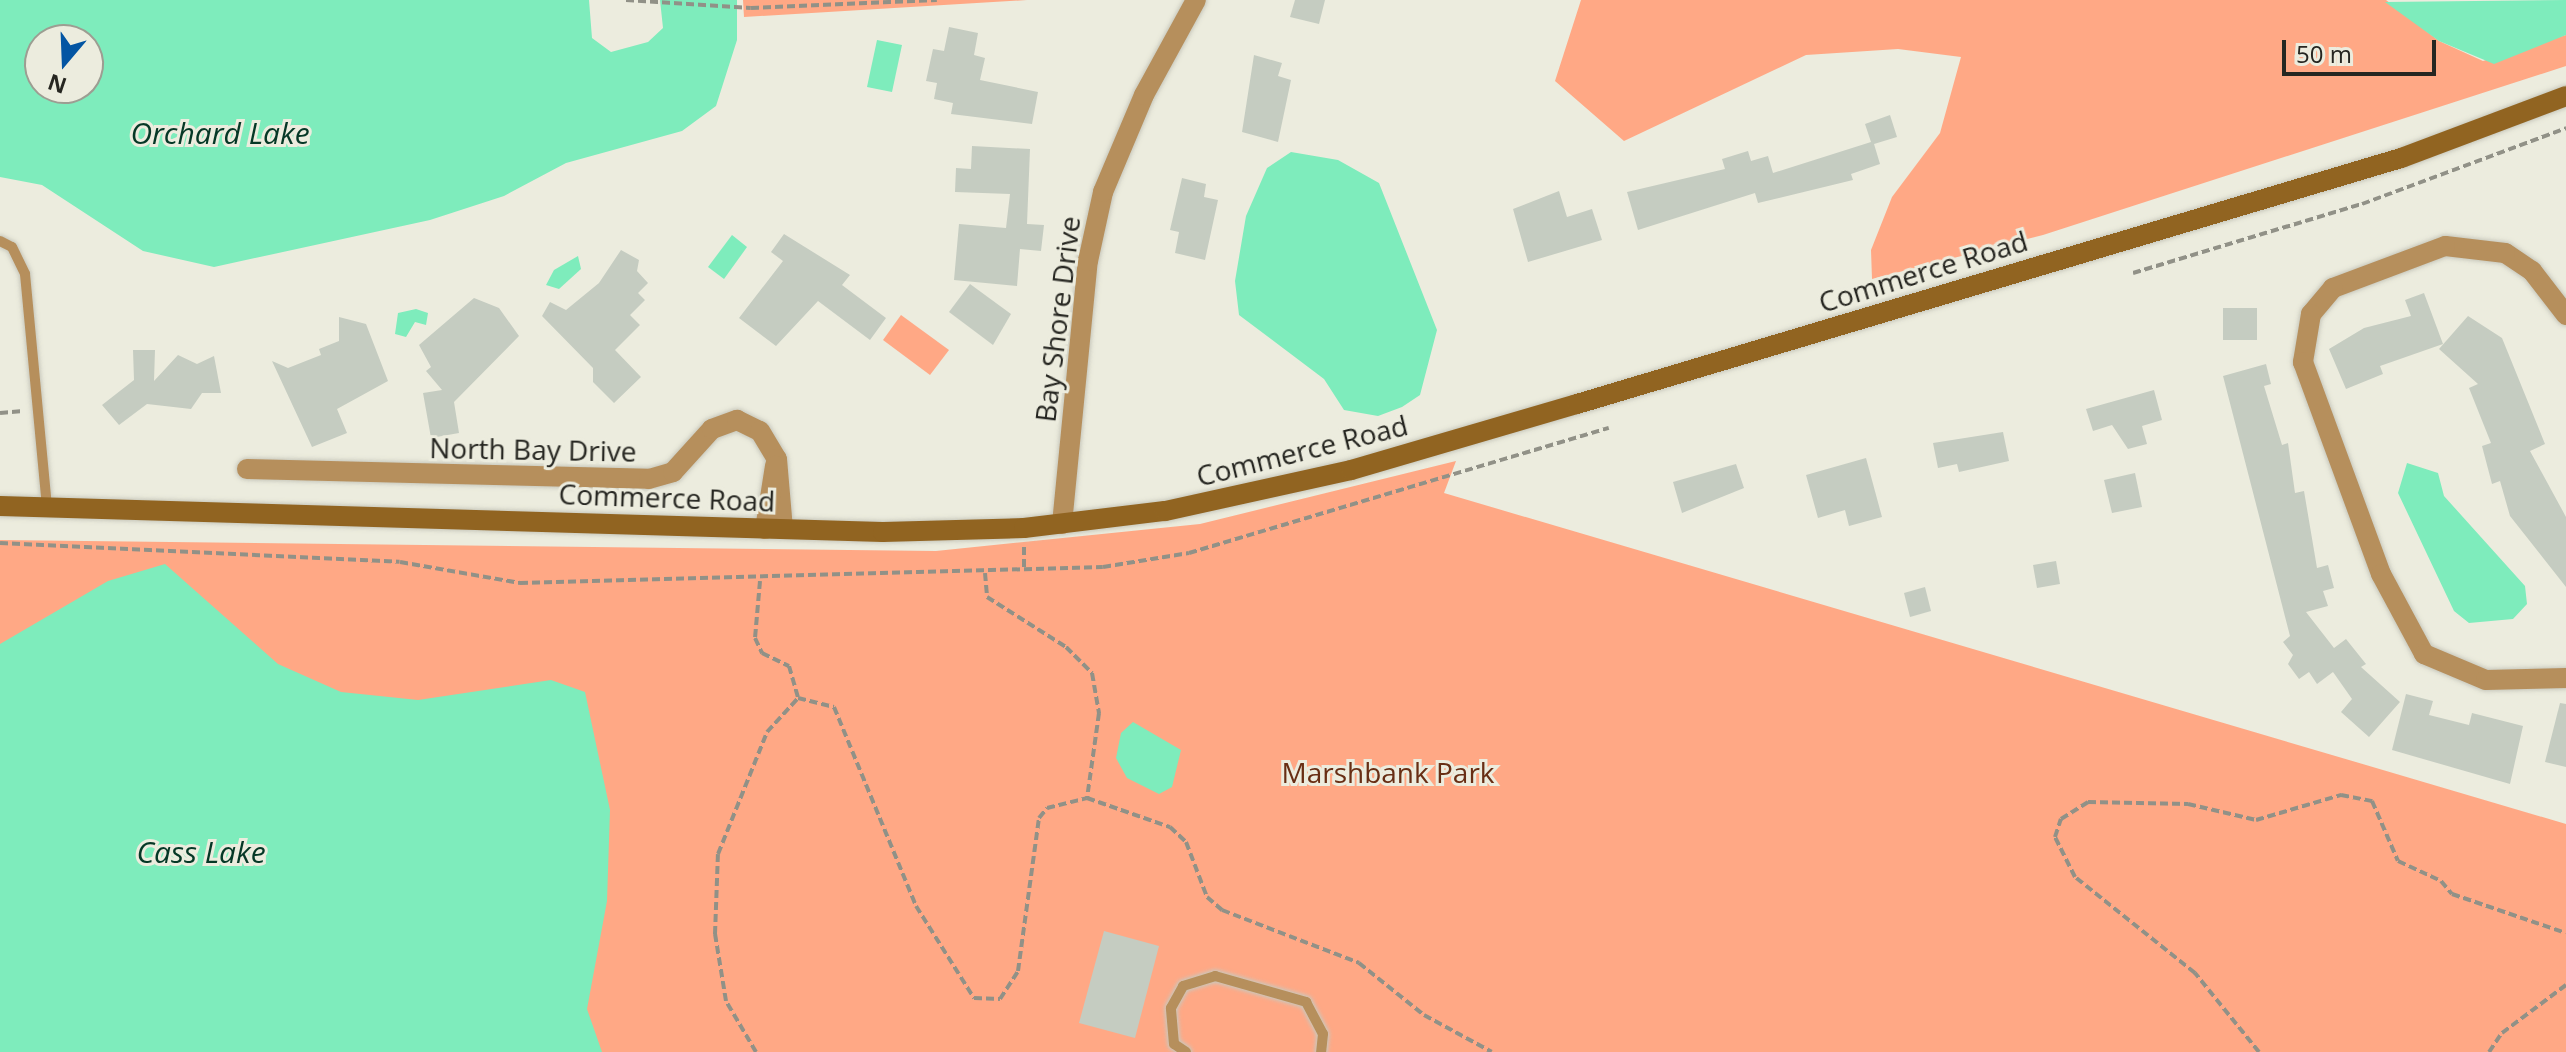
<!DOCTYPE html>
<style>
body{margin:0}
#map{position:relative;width:2566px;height:1052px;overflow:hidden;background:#ececde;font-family:"Open Sans",sans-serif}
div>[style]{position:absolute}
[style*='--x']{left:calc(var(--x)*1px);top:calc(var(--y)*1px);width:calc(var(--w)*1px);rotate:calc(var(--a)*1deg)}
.green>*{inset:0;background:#ffa885}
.water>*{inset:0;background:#7eecbc}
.building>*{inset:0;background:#c5ccc1}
.path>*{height:4px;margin-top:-2px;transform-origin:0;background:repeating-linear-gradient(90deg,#919187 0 8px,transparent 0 12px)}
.roads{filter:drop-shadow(0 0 2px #c8c8bc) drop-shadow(0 0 2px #c8c8bc)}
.service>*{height:10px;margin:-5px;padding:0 5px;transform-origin:5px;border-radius:5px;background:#b68f5c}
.minor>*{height:20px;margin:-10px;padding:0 10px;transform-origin:10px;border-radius:10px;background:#b68f5c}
.secondary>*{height:20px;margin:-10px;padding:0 10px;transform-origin:10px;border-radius:10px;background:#916421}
span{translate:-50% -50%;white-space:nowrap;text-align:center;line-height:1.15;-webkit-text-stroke:6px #ececde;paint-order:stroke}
.street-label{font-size:28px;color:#262621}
.park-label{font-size:28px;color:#682e14}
.water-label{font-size:30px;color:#053826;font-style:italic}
.north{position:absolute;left:24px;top:24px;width:80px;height:80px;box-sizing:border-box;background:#ececde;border:2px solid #9d9d92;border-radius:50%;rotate:199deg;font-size:22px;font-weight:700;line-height:32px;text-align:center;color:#262621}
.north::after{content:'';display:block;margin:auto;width:28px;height:36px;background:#0355a3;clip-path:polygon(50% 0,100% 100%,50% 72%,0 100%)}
.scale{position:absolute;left:2282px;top:40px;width:154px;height:36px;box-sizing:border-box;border:4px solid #262621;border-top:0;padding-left:10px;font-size:24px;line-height:28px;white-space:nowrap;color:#262621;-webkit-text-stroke:6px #ececde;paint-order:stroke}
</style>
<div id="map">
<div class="green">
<div style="clip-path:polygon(743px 0,1027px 0,744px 17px)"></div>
<div style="clip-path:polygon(1581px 0,2386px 0,2439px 41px,2483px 61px,2566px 35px,2566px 66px,2043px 235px,1872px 279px,1871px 250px,1892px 197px,1940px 133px,1961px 57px,1898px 49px,1806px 55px,1624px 141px,1555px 81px)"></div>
<div style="clip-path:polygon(901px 315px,949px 350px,930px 375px,883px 340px)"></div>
<div style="clip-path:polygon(1456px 461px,1444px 493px,2566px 824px,2566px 1052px,0 1052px,0 540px,936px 551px,1200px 524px)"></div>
</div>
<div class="water">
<div style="clip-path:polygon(evenodd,0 0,589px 0,592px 38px,611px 52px,648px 42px,663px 28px,660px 0,737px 0,737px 40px,716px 106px,682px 131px,566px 163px,504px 196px,430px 220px,214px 267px,143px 251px,42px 185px,0 177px,0 0,40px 40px,88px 40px,88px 88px,40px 88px,40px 40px)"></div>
<div style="clip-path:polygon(2566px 0,2566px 35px,2494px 64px,2439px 41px,2385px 2px)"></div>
<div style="clip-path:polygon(877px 40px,902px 45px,892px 92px,867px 87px)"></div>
<div style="clip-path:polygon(1291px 152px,1338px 160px,1379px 183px,1437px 330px,1420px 395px,1402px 407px,1378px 416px,1344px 410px,1324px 379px,1239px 315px,1235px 281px,1246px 216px,1267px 168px)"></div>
<div style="clip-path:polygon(732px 235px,747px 247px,724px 279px,708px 267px)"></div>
<div style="clip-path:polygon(578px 256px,581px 269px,559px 289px,546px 285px,554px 270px)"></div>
<div style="clip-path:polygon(416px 309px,428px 313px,426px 325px,415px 322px,406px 337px,395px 334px,398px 313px)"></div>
<div style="clip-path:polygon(2407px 463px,2438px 473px,2444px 496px,2525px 586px,2527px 604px,2513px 619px,2469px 623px,2454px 611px,2398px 493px)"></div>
<div style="clip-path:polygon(165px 564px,278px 664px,341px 692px,418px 700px,551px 680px,585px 692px,610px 810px,607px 901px,587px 1009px,602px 1052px,0 1052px,0 644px,108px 581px)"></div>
<div style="clip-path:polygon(1133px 722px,1181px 750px,1172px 787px,1159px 794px,1127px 778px,1116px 758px,1121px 733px)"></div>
</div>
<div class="building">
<div style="clip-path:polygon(1295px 0,1325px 0,1319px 24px,1290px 17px)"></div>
<div style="clip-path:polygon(949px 27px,978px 33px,974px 55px,985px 58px,980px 80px,1038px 92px,1032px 124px,951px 114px,953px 103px,934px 99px,937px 83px,926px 81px,933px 49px,944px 51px)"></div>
<div style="clip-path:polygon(1254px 55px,1282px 63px,1278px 76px,1291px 80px,1278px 142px,1242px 132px)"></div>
<div style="clip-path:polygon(1890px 115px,1897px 137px,1874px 144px,1880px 164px,1851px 174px,1853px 180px,1758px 203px,1755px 193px,1638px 230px,1627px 192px,1725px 169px,1722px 159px,1748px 151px,1751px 161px,1768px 156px,1773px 173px,1871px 142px,1865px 124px)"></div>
<div style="clip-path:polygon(972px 146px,1030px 149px,1027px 224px,1044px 225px,1041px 251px,1020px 249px,1017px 286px,954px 280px,959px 224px,1006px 228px,1010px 194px,955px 192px,956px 168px,971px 169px)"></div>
<div style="clip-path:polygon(1182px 178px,1206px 184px,1204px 197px,1218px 200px,1205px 260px,1175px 253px,1179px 232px,1170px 230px)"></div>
<div style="clip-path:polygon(1559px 191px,1567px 217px,1592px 209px,1602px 240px,1528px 262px,1513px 209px)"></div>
<div style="clip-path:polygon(784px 234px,850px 275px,842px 285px,886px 318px,870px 340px,818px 301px,776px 346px,739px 318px,783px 261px,771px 252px)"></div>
<div style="clip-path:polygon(621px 250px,639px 260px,637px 271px,648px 283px,638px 293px,645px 300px,630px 315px,640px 325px,615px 350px,641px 377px,614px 403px,593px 382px,593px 368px,542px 316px,550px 302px,566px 310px,599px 283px)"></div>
<div style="clip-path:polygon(970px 284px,1011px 314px,993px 345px,949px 312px)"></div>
<div style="clip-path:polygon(2424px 293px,2443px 344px,2380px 366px,2383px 374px,2346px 389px,2329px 349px,2364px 328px,2411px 316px,2405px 300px)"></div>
<div style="clip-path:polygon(474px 298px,499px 308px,519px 336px,454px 402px,459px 433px,431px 438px,423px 393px,442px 390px,426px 371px,431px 367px,419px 345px)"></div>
<div style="clip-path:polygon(2223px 308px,2257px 308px,2257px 340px,2223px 340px)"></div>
<div style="clip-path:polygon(2468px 316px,2502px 338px,2545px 444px,2530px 451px,2566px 517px,2566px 587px,2510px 516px,2500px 481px,2492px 484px,2482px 446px,2491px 443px,2469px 388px,2478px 384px,2439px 349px)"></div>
<div style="clip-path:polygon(339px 317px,366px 324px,388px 381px,337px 409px,347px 433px,312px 447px,272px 361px,288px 368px,321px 355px,319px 349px,339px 341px)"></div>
<div style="clip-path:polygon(133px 350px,155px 350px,154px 381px,178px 355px,197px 364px,214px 356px,221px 393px,202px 393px,191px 409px,147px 404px,119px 425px,102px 405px,134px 380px)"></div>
<div style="clip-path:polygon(2266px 364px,2271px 384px,2264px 386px,2282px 445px,2288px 443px,2295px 493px,2304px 491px,2317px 568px,2328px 565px,2334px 588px,2323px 591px,2328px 606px,2306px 612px,2334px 648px,2346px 639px,2366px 664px,2361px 667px,2400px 702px,2369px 737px,2341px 712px,2352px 699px,2333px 672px,2317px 684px,2309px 672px,2299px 679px,2288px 664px,2293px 655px,2283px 642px,2290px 636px,2223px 376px)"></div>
<div style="clip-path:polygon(2154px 390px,2162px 420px,2142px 426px,2147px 444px,2128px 449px,2112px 425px,2093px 431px,2086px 409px)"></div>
<div style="clip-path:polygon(2003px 432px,2009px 461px,1959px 472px,1957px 464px,1938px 468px,1933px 443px)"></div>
<div style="clip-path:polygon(1866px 458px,1882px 517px,1849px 526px,1845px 510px,1818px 518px,1806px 475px)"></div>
<div style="clip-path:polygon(1736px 464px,1744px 488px,1682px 513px,1673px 482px)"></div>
<div style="clip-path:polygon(2135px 473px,2142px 507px,2112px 513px,2104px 480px)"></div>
<div style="clip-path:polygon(2056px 561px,2060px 584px,2037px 588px,2033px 565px)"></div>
<div style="clip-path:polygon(1925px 587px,1931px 611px,1910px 617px,1904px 593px)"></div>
<div style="clip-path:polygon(2406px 694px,2433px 701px,2429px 715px,2469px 725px,2472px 713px,2523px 726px,2510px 784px,2392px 750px)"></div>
<div style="clip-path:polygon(2560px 703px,2566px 704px,2566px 767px,2545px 762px)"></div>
<div style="clip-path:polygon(1104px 931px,1159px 946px,1135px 1038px,1079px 1023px)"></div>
</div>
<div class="path">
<div style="--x:626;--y:0;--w:125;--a:3.7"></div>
<div style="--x:751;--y:8;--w:186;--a:-2.5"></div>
<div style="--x:2133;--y:273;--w:239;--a:-16.8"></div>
<div style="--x:2362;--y:204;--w:218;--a:-20.4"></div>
<div style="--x:0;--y:413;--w:23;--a:-5"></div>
<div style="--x:0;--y:543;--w:400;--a:2.7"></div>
<div style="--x:400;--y:562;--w:122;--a:9.9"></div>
<div style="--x:520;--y:583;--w:583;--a:-1.57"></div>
<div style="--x:1103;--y:567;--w:87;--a:-9.2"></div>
<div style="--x:1189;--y:553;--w:438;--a:-16.6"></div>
<div style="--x:1024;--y:547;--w:23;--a:90"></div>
<div style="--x:985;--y:573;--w:24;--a:85"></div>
<div style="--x:987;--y:597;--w:93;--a:32.3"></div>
<div style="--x:1066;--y:647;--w:37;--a:45"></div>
<div style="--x:1092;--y:673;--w:41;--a:80.1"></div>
<div style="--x:1099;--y:713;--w:86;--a:98"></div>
<div style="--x:760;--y:581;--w:57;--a:95"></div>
<div style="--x:755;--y:638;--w:17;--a:65"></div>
<div style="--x:762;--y:653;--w:30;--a:26"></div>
<div style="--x:789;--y:666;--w:33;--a:74"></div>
<div style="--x:756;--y:1052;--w:59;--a:-120.5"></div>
<div style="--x:726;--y:1001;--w:68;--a:-99.3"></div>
<div style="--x:715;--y:934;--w:80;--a:-87.9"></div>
<div style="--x:718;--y:854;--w:131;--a:-68.1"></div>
<div style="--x:767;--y:732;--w:46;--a:-47.6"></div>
<div style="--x:798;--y:698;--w:37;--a:14"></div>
<div style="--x:834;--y:707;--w:215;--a:67.6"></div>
<div style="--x:916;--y:906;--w:109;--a:57.8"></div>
<div style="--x:974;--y:998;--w:26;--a:2"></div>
<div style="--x:1000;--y:999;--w:33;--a:-57"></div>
<div style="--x:1018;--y:971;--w:154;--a:-82.2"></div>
<div style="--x:1039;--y:818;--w:13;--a:-51"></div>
<div style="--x:1047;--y:808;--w:41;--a:-14"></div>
<div style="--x:1087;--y:798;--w:88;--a:19.3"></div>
<div style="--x:1170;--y:827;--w:22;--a:43"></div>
<div style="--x:1186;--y:842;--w:59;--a:69.1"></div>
<div style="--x:1207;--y:897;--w:20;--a:41"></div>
<div style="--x:1222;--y:910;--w:147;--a:21.1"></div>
<div style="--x:1359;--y:963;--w:83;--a:38.7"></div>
<div style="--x:1424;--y:1015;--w:77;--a:28.6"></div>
<div style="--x:2259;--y:1052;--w:102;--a:-129"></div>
<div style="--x:2195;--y:973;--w:154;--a:-141.3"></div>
<div style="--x:2075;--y:877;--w:45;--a:-116.6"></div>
<div style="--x:2055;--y:837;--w:19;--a:-72"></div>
<div style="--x:2061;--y:819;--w:32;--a:-32"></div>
<div style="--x:2088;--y:802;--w:100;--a:1.1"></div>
<div style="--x:2188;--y:804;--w:70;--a:13.2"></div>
<div style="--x:2256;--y:820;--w:89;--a:-16.4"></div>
<div style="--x:2341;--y:795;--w:32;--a:11"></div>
<div style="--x:2372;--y:801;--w:65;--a:66.6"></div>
<div style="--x:2398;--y:861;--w:47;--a:24.9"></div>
<div style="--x:2441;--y:881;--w:17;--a:50"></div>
<div style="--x:2452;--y:894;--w:120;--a:18.9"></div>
<div style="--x:2489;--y:1052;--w:23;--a:-56"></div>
<div style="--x:2502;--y:1033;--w:80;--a:-36.9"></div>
</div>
<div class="roads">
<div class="service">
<div style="--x:0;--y:241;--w:13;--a:27"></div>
<div style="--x:12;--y:247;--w:30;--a:64"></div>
<div style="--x:25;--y:274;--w:232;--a:84.6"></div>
<div style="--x:1186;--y:1052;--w:14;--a:-146"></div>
<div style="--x:1174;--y:1044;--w:36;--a:-95"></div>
<div style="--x:1171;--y:1008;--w:25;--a:-61"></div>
<div style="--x:1183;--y:986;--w:34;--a:-17"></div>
<div style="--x:1215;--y:976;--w:95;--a:15.9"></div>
<div style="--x:1306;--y:1002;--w:36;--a:62"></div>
<div style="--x:1323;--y:1034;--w:18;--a:96"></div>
</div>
<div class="minor">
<div style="--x:2566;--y:315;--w:56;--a:-127.7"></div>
<div style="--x:2532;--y:271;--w:32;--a:-146"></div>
<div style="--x:2505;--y:253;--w:60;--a:-173.3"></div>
<div style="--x:2445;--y:246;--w:120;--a:159.4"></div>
<div style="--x:2333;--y:288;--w:34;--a:130"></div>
<div style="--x:2311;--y:314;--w:49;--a:99.5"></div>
<div style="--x:2303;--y:362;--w:226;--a:69.8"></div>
<div style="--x:2381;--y:574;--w:91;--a:61.7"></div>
<div style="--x:2424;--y:654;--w:67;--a:22.8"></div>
<div style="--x:2486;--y:680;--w:80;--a:-1.4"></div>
<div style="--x:247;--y:469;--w:402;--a:1.4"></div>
<div style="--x:649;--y:479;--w:25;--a:-16"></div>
<div style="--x:673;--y:472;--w:58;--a:-47.8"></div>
<div style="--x:712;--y:429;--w:27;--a:-20"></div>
<div style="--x:737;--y:420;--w:25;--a:26"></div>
<div style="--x:760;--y:431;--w:33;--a:59"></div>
<div style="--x:777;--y:459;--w:70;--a:85.1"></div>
<div style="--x:1062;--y:524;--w:264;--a:-84.4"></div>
<div style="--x:1088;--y:261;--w:71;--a:-77.7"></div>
<div style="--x:1103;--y:192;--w:105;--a:-67.1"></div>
<div style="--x:1144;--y:95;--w:108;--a:-61.3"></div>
<div style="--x:765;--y:529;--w:64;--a:-81"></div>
</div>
<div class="secondary">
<div style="--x:0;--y:506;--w:883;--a:1.69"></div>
<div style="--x:883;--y:532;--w:141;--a:-1.6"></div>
<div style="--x:1024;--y:528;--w:142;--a:-6.9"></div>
<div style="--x:1165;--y:511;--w:190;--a:-12.4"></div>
<div style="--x:1351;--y:470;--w:235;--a:-16.3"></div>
<div style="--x:1577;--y:404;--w:860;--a:-16.62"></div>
<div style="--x:2401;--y:158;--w:176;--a:-20.6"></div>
</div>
</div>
<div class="street-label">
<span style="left:1923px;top:271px;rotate:-17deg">Commerce Road</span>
<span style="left:1057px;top:319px;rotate:-83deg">Bay Shore Drive</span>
<span style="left:533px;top:449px;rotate:1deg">North Bay Drive</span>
<span style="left:1302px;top:450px;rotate:-14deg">Commerce Road</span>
<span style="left:667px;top:497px;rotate:2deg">Commerce Road</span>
</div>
<div class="park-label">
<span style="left:1388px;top:772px">Marshbank Park</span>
</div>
<div class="water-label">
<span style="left:220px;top:133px">Orchard Lake</span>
<span style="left:201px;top:852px">Cass Lake</span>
</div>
<div class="north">N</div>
<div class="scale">50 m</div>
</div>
